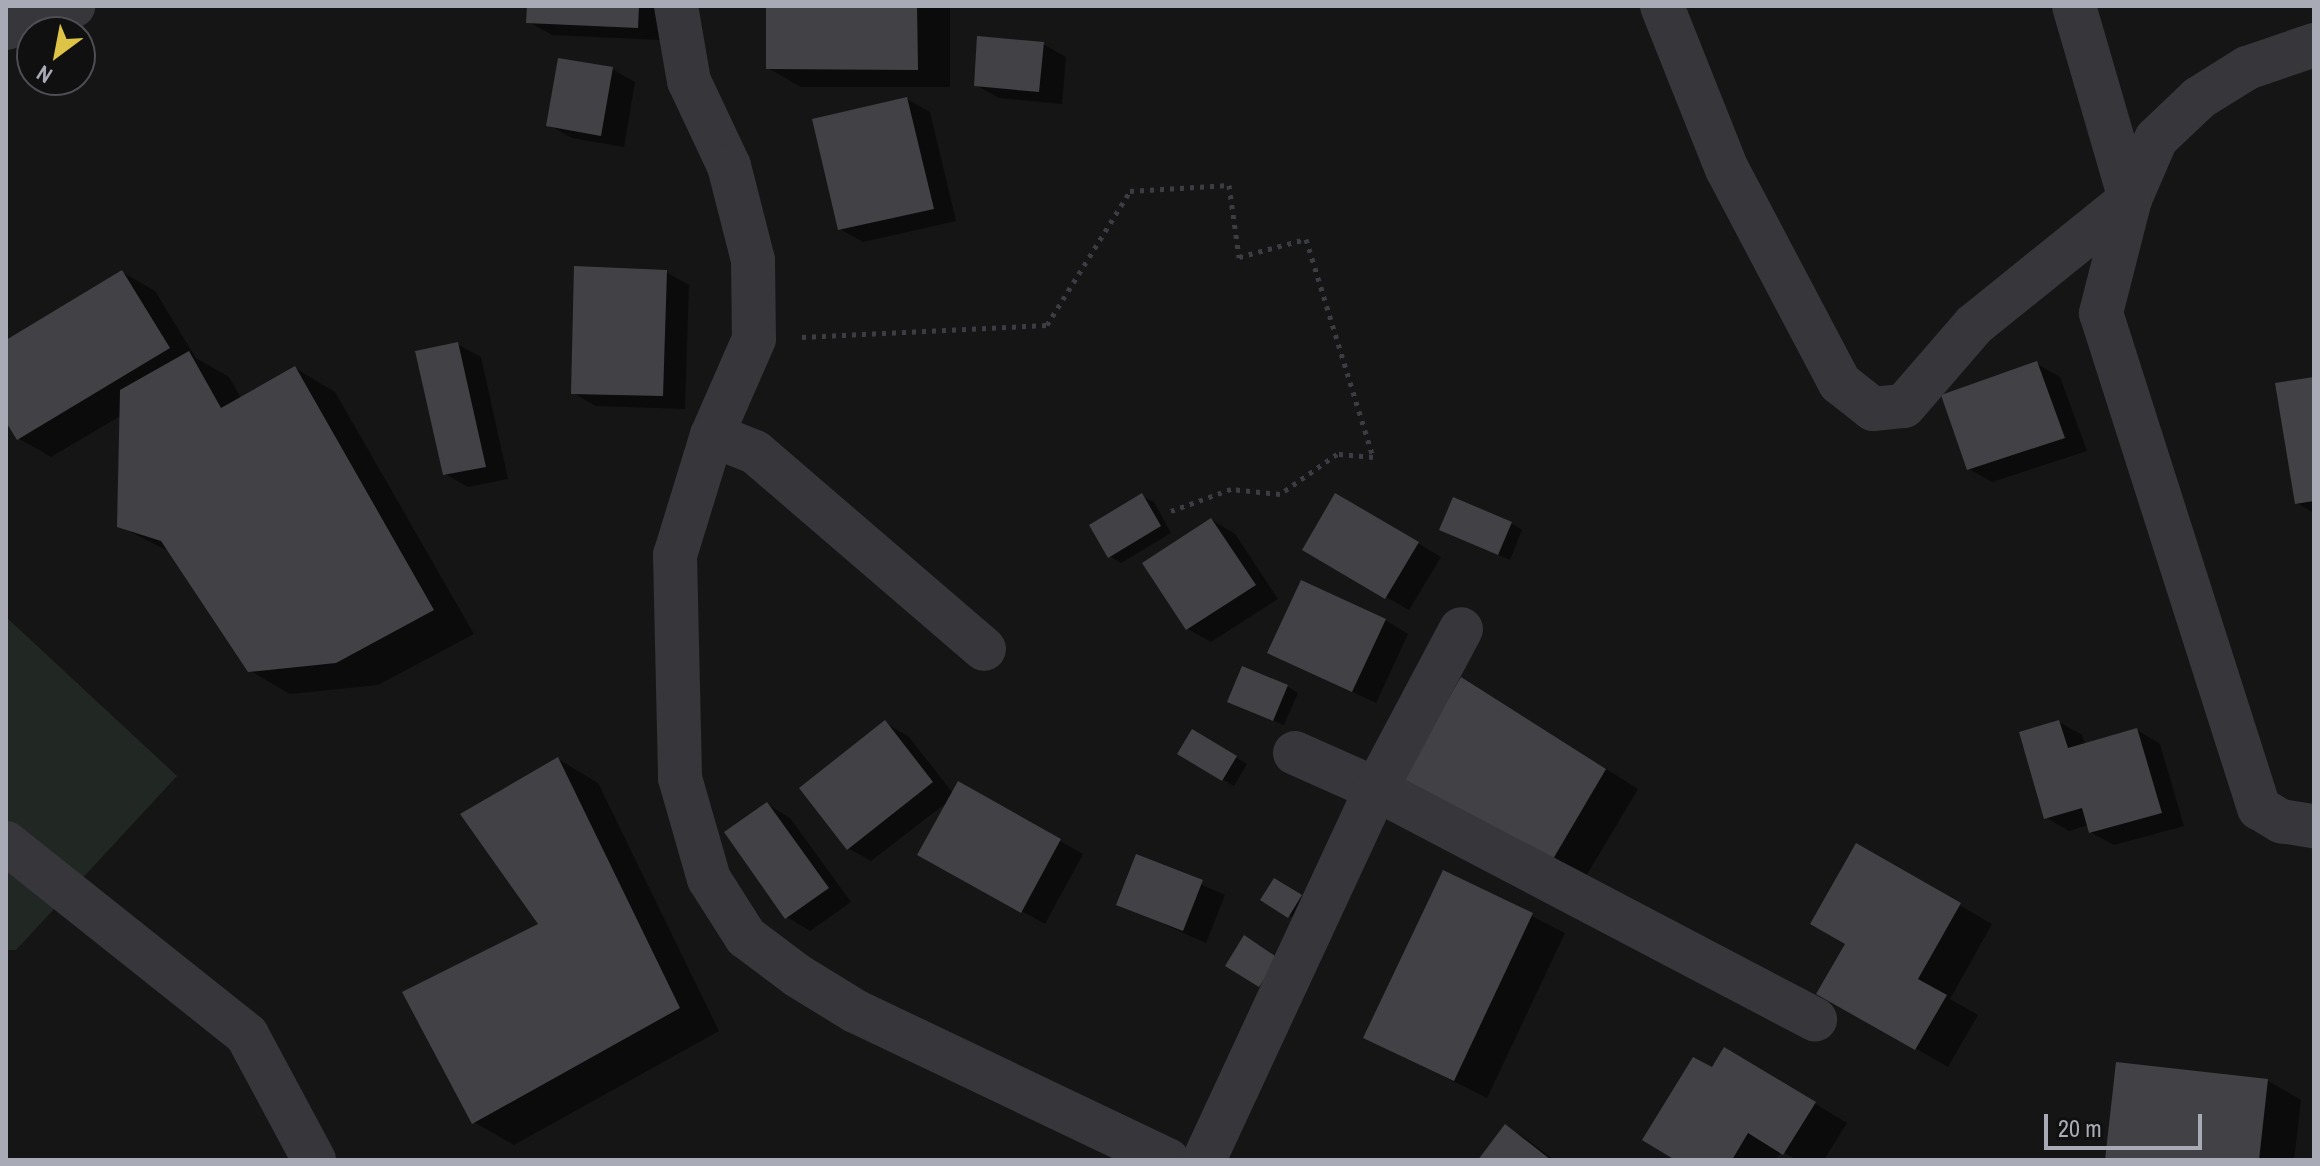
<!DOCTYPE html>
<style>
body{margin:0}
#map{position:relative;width:2320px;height:1166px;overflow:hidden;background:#151516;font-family:"Archivo Narrow",sans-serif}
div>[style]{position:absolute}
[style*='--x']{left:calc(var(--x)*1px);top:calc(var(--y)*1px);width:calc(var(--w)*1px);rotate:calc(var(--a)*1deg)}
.green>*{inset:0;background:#212823}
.shadow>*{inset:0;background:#0007}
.building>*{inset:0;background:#424246}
.path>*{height:5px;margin-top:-2.5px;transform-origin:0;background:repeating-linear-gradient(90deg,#3c3d42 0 4px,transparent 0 10px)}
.minor>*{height:44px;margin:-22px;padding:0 22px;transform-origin:22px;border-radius:22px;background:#36363b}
span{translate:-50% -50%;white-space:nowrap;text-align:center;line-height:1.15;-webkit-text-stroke:6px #101011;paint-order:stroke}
.frame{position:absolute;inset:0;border:8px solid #a8aab5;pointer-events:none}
.north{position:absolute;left:16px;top:16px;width:80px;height:80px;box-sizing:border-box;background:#101011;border:2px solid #4d4e53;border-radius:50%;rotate:212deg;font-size:22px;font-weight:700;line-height:32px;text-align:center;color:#a8aab5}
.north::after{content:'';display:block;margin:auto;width:28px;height:36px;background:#ddc346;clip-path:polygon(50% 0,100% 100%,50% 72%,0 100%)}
.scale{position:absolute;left:2044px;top:1114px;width:158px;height:36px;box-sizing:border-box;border:4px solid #a8aab5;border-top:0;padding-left:10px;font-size:24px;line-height:28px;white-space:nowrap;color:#a8aab5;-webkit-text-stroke:6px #101011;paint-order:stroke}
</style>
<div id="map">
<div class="green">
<div style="clip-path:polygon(6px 617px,177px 776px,16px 950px,6px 950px)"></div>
</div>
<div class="shadow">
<div style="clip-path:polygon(529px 6px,662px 6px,661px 40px,552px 35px,529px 22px)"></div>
<div style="clip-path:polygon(768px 6px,950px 6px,950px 87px,801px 87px,768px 68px)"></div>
<div style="clip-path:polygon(1043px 44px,1066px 57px,1062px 104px,999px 98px,976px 85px)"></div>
<div style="clip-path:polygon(612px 69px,635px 82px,624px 147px,572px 138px,549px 125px)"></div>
<div style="clip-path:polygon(907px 99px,930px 112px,956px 221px,863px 242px,840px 229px)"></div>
<div style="clip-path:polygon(122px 272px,155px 291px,196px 358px,229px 377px,241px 398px,295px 368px,335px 392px,474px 634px,378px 685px,290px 694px,249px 670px,172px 553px,119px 526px,122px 415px,51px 457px,18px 438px,6px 418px,6px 342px)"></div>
<div style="clip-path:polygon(666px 272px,689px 285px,685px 409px,596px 406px,573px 393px)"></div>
<div style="clip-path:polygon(457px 344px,481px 357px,508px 479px,468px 487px,445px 474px)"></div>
<div style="clip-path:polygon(2037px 364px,2060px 377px,2087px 451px,1992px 482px,1969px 469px)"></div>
<div style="clip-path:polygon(2314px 379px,2314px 513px,2297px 503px)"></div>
<div style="clip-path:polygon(1336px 495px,1441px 557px,1409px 610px,1304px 550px)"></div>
<div style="clip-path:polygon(1142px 496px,1154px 502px,1171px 533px,1121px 563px,1110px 556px)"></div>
<div style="clip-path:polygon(1212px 520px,1235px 534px,1278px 599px,1211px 642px,1188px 629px,1145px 563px)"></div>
<div style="clip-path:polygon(1511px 523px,1522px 530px,1510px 560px,1453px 536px)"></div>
<div style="clip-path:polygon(1385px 620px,1408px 634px,1376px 703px,1270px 652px)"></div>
<div style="clip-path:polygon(1287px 686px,1298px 693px,1284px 725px,1241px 707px)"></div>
<div style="clip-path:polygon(1495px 699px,1638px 789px,1579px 888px,1547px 869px)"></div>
<div style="clip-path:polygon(2059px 722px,2082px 735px,2085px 745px,2137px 730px,2160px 744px,2184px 826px,2114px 845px,2090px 832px,2088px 825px,2069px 831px,2045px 817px)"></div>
<div style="clip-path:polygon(885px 723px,908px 736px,953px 793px,959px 783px,1083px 854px,1045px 924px,920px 854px,950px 800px,871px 861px,848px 848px)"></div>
<div style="clip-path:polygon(1193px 732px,1247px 764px,1234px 786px,1180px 753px)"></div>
<div style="clip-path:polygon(558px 759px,598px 783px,719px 1031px,514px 1145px,474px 1122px,541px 924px)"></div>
<div style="clip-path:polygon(767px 804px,790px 818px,851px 902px,810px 931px,787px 917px)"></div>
<div style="clip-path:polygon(1857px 846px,1992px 924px,1950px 999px,1978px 1015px,1948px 1067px,1819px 993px,1848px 943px)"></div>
<div style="clip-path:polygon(1137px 856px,1225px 895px,1206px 943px,1118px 904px)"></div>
<div style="clip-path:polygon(1444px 872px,1565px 933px,1487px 1098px,1366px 1037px)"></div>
<div style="clip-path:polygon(1274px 880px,1312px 903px,1300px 922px,1263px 899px)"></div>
<div style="clip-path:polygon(1758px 1069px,1847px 1123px,1824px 1160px,1797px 1160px,1781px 1151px,1776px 1160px,1679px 1160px,1712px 1070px)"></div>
<div style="clip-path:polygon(2268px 1081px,2301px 1100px,2294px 1160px,2108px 1160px)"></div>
<div style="clip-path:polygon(1506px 1127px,1528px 1140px,1554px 1160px,1480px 1160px)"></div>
</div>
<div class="building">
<div style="clip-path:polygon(527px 6px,639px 6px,638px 28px,526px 23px)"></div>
<div style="clip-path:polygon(766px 6px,917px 6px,918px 70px,766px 69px)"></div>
<div style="clip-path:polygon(977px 36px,1044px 42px,1039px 92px,974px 86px)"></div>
<div style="clip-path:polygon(558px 58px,613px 67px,601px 136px,546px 126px)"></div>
<div style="clip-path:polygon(907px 97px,934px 209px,838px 230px,812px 119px)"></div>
<div style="clip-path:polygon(574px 266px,667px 270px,663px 396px,571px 394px)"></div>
<div style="clip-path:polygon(122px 270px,170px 348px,17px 440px,6px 422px,6px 340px)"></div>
<div style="clip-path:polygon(458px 342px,486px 467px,443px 475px,415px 351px)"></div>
<div style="clip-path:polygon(189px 351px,221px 408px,295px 366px,434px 610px,336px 663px,248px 672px,161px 541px,117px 527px,120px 390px)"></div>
<div style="clip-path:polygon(2037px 361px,2065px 438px,1967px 470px,1941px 395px)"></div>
<div style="clip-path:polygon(2314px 377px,2314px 501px,2295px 504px,2275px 383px)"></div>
<div style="clip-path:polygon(1142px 493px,1161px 526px,1108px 558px,1089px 525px)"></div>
<div style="clip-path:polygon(1335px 493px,1419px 542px,1385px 599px,1302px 550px)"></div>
<div style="clip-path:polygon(1453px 497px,1512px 522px,1498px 555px,1439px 530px)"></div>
<div style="clip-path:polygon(1211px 518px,1256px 585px,1186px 630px,1142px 563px)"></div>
<div style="clip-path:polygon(1301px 580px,1386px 619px,1352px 692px,1267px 653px)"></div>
<div style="clip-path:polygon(1242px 666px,1288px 685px,1273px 721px,1227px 702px)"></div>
<div style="clip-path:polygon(1461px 677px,1606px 769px,1546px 871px,1402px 779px)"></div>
<div style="clip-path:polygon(885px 720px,933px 782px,847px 850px,799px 788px)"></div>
<div style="clip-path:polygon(2059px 720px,2068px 748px,2137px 728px,2162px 813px,2089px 833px,2082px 808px,2044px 819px,2019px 732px)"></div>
<div style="clip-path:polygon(1192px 729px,1237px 756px,1222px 781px,1177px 754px)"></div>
<div style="clip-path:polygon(558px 757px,680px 1008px,472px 1124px,402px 992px,538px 924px,460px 814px)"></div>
<div style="clip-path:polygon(958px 781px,1061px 839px,1021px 913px,917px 855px)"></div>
<div style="clip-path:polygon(767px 802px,829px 888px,785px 919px,724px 832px)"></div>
<div style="clip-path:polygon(1856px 843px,1961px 903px,1918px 979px,1947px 995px,1915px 1050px,1816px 994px,1845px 944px,1810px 924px)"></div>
<div style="clip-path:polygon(1136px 854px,1203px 880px,1183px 931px,1116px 905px)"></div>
<div style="clip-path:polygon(1443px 870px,1533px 913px,1454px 1081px,1363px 1038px)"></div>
<div style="clip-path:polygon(1274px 878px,1302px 895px,1288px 918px,1260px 900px)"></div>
<div style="clip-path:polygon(1244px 935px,1278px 958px,1259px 987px,1225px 966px)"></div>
<div style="clip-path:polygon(1724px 1047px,1816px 1102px,1783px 1155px,1748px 1133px,1732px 1160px,1675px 1160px,1642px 1140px,1693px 1057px,1712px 1067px)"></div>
<div style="clip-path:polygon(2116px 1062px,2268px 1079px,2259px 1160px,2105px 1160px)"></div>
<div style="clip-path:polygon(1505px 1124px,1551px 1160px,1478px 1160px)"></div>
</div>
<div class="path">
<div style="--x:802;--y:337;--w:245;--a:-2.8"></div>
<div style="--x:1047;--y:325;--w:158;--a:-58.2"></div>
<div style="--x:1130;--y:191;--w:99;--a:-3.5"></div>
<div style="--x:1229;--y:185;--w:73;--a:82.1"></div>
<div style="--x:1239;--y:257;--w:69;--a:-15"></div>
<div style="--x:1306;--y:239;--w:228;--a:72.9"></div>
<div style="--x:1373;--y:457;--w:36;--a:-175"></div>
<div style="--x:1337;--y:454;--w:70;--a:144.9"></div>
<div style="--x:1280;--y:494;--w:49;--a:-174.2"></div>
<div style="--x:1231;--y:489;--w:64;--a:159.9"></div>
</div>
<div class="minor">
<div style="--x:676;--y:6;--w:76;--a:80.2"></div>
<div style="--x:689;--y:81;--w:94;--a:64.8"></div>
<div style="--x:729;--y:166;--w:97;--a:75.7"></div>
<div style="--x:753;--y:260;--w:79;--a:89.3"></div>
<div style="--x:754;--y:339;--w:105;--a:113.6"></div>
<div style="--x:712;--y:435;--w:126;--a:107.1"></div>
<div style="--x:675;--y:555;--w:223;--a:88.7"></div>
<div style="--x:680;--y:778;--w:105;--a:74"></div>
<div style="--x:709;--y:879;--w:69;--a:57.5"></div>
<div style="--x:746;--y:937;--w:65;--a:36.9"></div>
<div style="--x:798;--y:976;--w:67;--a:31.6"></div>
<div style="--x:855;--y:1011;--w:347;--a:25.5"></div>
<div style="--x:1662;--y:6;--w:175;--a:68.3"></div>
<div style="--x:1727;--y:169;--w:242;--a:62.2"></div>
<div style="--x:1840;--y:383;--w:42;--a:38.2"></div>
<div style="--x:1873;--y:409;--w:31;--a:-6"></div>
<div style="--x:1904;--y:406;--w:107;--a:-49.2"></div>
<div style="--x:1974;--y:325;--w:201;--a:-38.9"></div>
<div style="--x:2074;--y:6;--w:201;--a:73.8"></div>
<div style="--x:6;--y:28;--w:71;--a:-18.2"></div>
<div style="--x:2314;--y:45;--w:71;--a:161.1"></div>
<div style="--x:2247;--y:68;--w:57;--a:148"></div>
<div style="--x:2199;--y:98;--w:59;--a:136.4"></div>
<div style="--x:2156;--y:139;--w:65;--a:113.4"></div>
<div style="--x:2130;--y:199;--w:118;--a:104.3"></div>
<div style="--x:2101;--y:313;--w:520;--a:72.3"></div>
<div style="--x:2259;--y:808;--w:26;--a:31"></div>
<div style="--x:2281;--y:821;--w:33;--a:9"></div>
<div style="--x:712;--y:435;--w:46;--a:21.6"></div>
<div style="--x:755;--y:452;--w:302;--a:40.7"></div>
<div style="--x:1295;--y:753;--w:89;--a:24"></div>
<div style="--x:1376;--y:789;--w:496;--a:27.7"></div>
<div style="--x:6;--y:843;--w:308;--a:38.5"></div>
<div style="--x:247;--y:1035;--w:142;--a:61.8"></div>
<div style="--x:1204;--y:1160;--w:409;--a:-65.1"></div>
<div style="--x:1376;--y:789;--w:181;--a:-62"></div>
</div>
<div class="frame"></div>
<div class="north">N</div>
<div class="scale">20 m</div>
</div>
